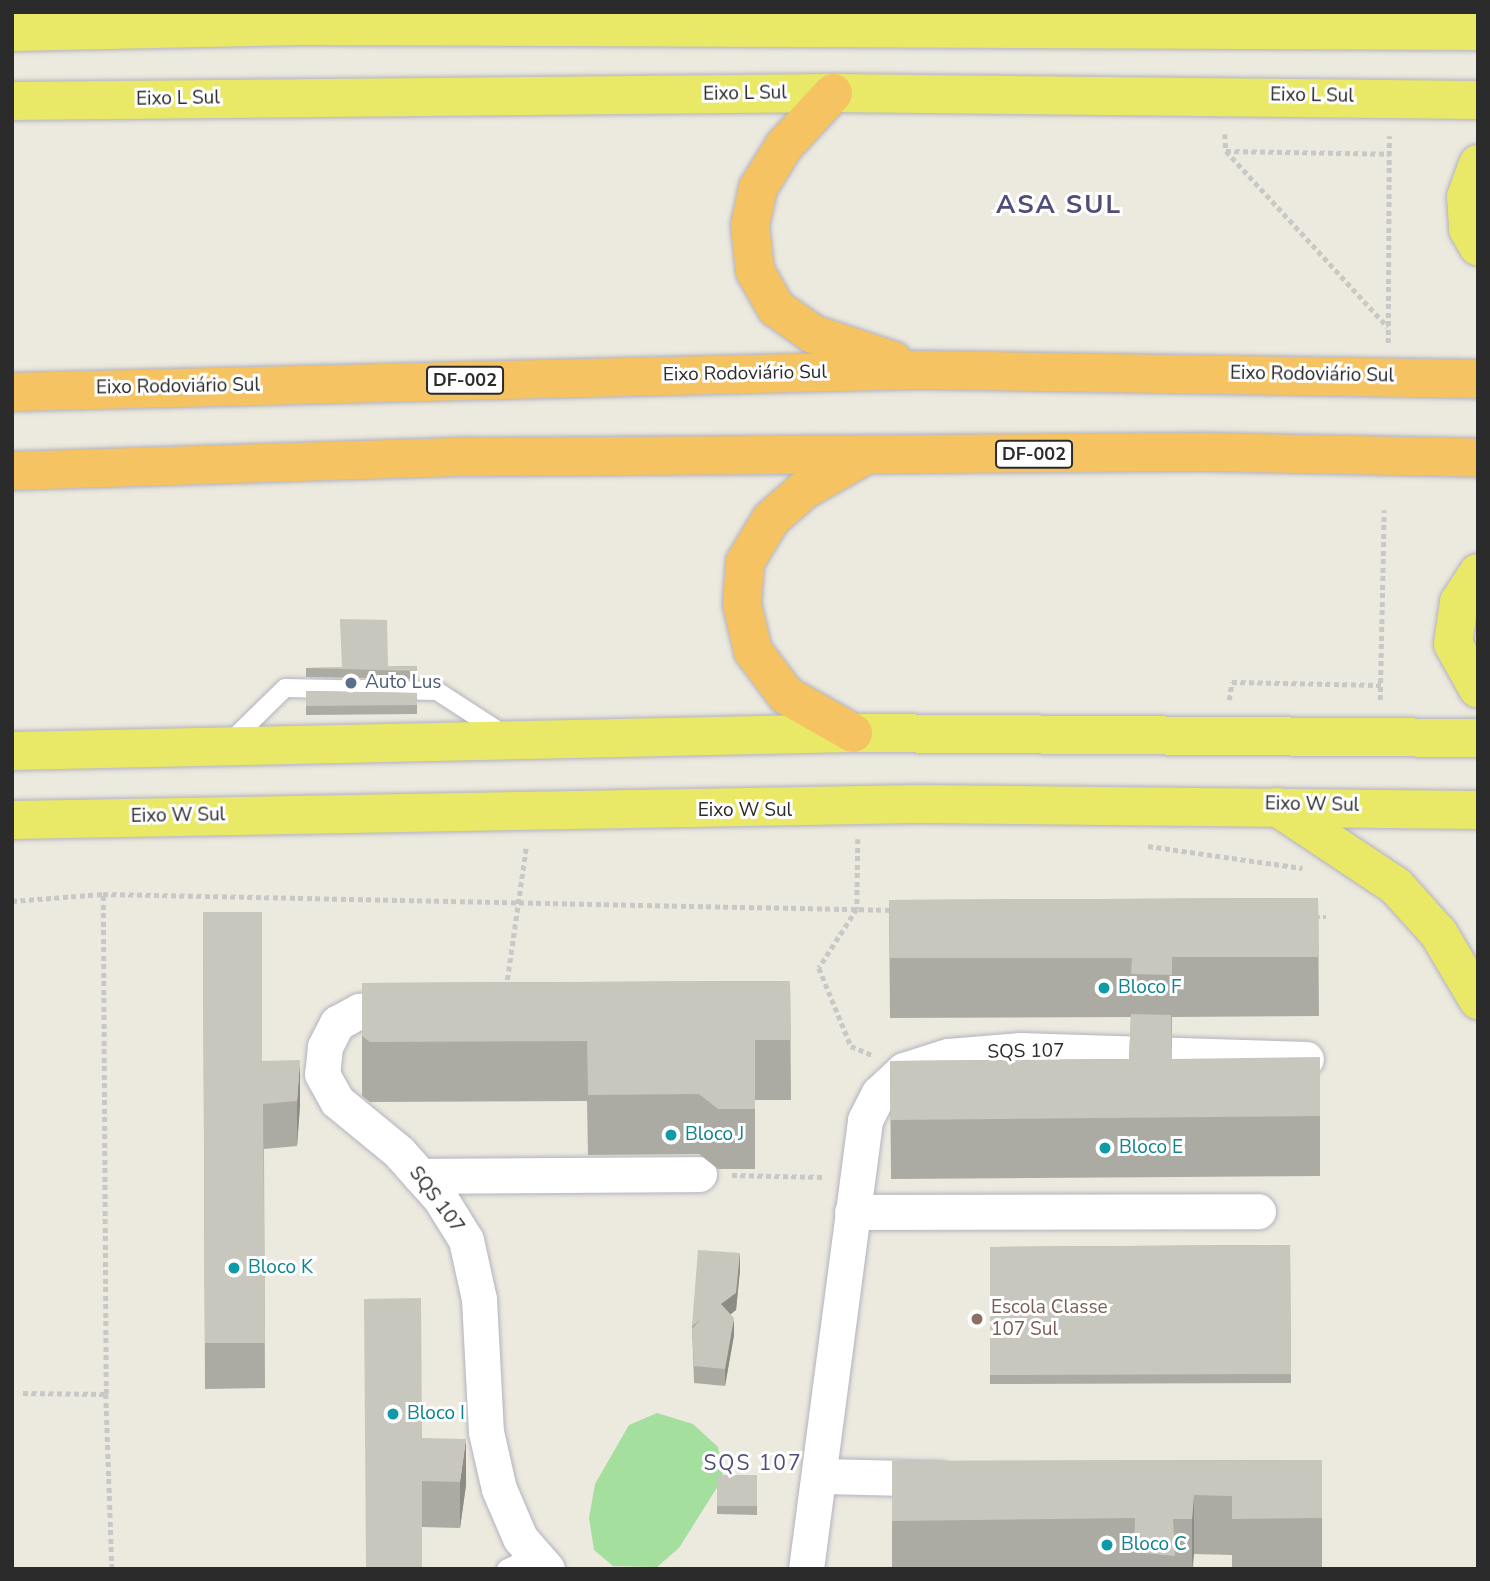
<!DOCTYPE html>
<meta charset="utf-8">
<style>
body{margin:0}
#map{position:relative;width:1490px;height:1581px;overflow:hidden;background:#ece9de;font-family:"Nunito Sans",sans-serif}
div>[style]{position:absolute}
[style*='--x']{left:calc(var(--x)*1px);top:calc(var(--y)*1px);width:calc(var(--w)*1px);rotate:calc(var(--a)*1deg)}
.green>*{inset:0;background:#a5df9e}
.path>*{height:4.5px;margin-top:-2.25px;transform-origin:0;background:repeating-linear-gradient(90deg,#c8c8c8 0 5px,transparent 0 8.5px)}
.roads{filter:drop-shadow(0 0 2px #b2b2be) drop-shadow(0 0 2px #b2b2be)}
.lane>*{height:18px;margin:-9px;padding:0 9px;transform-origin:9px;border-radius:9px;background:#fff}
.street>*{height:35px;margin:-17.5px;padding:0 17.5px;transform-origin:17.5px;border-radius:17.5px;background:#fff}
.primary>*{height:38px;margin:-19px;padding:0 19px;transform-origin:19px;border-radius:19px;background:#e9e867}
.highway>*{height:38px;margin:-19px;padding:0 19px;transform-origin:19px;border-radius:19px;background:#f5c361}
.wall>*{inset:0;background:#acaba3}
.shaded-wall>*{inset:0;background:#8c8b84}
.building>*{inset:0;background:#c8c7bd}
.dots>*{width:19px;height:19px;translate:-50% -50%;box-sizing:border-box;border:4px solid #fff;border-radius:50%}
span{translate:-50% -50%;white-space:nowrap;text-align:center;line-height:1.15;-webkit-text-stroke:6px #fff;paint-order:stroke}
.shield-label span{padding:2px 5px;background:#fff;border:2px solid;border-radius:5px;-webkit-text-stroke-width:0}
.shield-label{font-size:18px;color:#2b2b2b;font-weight:700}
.street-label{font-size:19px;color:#2b2b2b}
.service-label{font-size:19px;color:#4e5e75}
.left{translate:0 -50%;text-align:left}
.culture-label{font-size:19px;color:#0d838f}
.education-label{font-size:19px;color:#785e54}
.neighbourhood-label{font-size:21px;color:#504e79;letter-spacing:2px}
.district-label{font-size:26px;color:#504e79;font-weight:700;letter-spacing:2px}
.frame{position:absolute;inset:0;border:14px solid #2b2b2b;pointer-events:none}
</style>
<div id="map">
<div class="green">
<div style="clip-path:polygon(657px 1413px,693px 1424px,718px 1447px,723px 1478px,679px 1548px,657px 1567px,613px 1566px,594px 1550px,589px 1518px,595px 1484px,629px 1425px)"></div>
</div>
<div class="path">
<div style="--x:1225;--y:134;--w:17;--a:87"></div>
<div style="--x:1226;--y:151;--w:164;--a:1"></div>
<div style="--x:1226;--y:151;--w:239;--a:47.4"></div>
<div style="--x:1388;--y:343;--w:207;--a:-89.7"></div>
<div style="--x:1229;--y:700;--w:18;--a:-81"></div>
<div style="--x:1232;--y:682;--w:149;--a:1.2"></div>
<div style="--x:1380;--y:700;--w:190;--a:-88.8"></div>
<div style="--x:858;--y:839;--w:70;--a:90.8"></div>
<div style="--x:857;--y:909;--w:70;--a:122.8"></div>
<div style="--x:819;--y:968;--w:84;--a:67.7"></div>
<div style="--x:851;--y:1046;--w:23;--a:23"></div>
<div style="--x:1148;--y:846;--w:156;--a:8.1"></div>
<div style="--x:12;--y:901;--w:91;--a:-4.4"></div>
<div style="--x:1315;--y:917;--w:11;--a:0"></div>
<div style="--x:506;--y:988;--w:141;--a:-81.9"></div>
<div style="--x:732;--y:1175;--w:93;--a:1.2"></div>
<div style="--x:23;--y:1393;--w:83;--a:0.7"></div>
<div style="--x:106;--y:1394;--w:175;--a:88"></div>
<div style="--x:106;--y:1394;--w:500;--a:-90.34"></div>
<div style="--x:103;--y:894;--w:791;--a:1.16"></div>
</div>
<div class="roads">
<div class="lane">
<div style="--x:229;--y:743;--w:78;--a:-44.5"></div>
<div style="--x:285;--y:688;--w:152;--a:1.1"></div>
<div style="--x:437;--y:691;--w:77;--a:32.9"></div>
<div style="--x:506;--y:1569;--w:32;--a:-26"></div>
</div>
<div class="street">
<div style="--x:409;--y:1006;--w:50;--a:174.3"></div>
<div style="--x:359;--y:1011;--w:25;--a:151"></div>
<div style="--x:337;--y:1023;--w:27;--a:117"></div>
<div style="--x:325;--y:1047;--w:27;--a:96"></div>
<div style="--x:322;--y:1074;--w:31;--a:61"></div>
<div style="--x:337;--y:1101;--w:80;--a:39.4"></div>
<div style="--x:399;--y:1152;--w:62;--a:48.3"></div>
<div style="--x:440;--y:1198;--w:49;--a:58.2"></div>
<div style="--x:466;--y:1240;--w:60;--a:77.6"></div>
<div style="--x:479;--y:1299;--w:133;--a:87"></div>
<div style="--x:486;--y:1432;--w:58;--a:77.2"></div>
<div style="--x:499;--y:1489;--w:53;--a:66.8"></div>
<div style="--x:520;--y:1538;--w:41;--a:48.9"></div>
<div style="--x:420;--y:1176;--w:279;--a:-0.4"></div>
<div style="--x:852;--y:1212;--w:406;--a:-0.1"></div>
<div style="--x:820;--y:1476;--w:119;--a:1.4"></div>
<div style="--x:806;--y:1569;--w:453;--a:-82.5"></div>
<div style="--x:865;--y:1120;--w:30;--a:-63"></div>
<div style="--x:879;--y:1093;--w:34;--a:-43"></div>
<div style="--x:904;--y:1070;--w:46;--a:-17.7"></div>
<div style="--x:948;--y:1056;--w:73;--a:-4.7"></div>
<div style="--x:1021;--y:1050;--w:285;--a:1.8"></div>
</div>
<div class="primary">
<div style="--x:12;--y:32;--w:289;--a:-1.2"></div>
<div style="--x:301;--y:26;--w:1177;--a:0.24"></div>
<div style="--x:12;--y:101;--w:821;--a:-0.56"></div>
<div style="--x:833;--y:93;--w:645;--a:0.62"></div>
<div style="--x:1478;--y:164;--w:35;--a:110"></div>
<div style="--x:1466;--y:197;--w:32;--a:86"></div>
<div style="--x:1468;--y:229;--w:20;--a:60"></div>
<div style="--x:1478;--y:573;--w:35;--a:123"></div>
<div style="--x:1459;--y:602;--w:42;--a:98.1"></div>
<div style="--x:1453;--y:644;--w:51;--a:60.9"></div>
<div style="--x:12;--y:751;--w:841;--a:-1.23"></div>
<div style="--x:853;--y:733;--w:625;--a:0.46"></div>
<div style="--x:1277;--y:807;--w:143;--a:33.6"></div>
<div style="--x:1396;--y:886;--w:64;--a:48.1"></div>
<div style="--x:1439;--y:934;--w:77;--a:59.4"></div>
<div style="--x:12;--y:820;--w:908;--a:-1.01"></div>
<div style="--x:920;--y:804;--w:558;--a:0.62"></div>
</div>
<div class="highway">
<div style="--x:833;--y:93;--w:72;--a:132.8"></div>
<div style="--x:784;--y:146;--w:49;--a:121.8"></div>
<div style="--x:758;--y:188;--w:38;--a:102"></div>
<div style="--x:750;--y:225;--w:46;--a:83.8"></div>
<div style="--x:755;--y:271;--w:43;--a:60.4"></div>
<div style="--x:776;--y:308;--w:45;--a:35.1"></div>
<div style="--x:813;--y:334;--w:85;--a:18.4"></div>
<div style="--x:12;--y:392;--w:907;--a:-1.39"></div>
<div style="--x:919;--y:370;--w:559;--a:0.92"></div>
<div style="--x:12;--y:471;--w:457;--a:-1.8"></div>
<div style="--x:469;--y:457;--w:734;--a:-0.39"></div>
<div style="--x:1203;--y:452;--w:275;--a:1.2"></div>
<div style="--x:853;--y:733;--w:77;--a:-150.4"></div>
<div style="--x:786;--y:695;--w:55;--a:-126.9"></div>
<div style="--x:753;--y:651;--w:48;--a:-103.2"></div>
<div style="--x:742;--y:604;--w:42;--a:-85.9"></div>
<div style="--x:745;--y:562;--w:50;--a:-58.8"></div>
<div style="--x:771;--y:519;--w:44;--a:-41.3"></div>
<div style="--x:804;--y:490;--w:67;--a:-29.6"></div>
</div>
</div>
<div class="wall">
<div style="clip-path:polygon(417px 666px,417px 679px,306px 677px,306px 668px)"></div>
<div style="clip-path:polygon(306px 691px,417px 693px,417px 714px,306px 715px)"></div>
<div style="clip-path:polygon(1318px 898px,1319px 1016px,1172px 1017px,1172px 1059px,1320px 1116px,1320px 1176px,891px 1179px,890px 1061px,1129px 1059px,1131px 1017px,890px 1018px,889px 900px)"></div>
<div style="clip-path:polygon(203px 912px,262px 1061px,300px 1105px,297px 1146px,264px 1149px,265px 1388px,205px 1389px)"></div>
<div style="clip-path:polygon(790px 981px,791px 1100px,755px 1100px,755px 1169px,718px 1169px,699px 1154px,588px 1155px,587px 1101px,370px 1102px,362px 1096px,362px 983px)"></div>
<div style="clip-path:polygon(1290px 1245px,1291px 1383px,990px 1384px,990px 1247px)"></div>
<div style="clip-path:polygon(740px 1270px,736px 1310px,731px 1314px,734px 1335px,725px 1386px,694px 1383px,692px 1326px)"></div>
<div style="clip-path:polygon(12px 1396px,14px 1403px,14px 1428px,12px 1428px)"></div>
<div style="clip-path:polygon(422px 1438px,466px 1485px,460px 1528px,422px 1527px)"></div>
<div style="clip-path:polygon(1322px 1460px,1322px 1569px,1232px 1569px,1232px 1555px,1194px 1554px,1193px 1569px,892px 1569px,892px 1461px)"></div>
<div style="clip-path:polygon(717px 1475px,757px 1475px,757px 1515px,717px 1514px)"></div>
</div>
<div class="shaded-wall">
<div style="clip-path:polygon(300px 1060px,300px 1105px,297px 1146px,297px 1101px)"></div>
<div style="clip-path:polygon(740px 1253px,740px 1270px,736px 1310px,721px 1321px,721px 1304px)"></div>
<div style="clip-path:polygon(734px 1318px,734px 1335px,725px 1386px,725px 1369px)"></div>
<div style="clip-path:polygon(466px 1439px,466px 1485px,460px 1528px,460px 1482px)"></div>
<div style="clip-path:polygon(1194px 1495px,1194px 1554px,1192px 1569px,1192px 1519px)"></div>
</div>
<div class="building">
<div style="clip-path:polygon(340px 619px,387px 620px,388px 667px,417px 666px,417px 671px,306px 668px,342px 667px)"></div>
<div style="clip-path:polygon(306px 691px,417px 693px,417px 705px,306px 706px)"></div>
<div style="clip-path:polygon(1318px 898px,1319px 957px,1172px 957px,1172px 975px,1131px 974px,1132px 958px,890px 958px,889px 900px)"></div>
<div style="clip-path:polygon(203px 912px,262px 912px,262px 1061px,300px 1060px,297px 1101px,263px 1104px,265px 1343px,205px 1343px)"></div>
<div style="clip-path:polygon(790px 981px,791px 1040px,755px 1040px,755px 1109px,718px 1109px,699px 1094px,588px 1095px,587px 1041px,370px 1042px,362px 1036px,362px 983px)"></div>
<div style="clip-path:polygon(1131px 1014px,1171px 1015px,1172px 1059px,1320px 1057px,1320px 1116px,891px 1120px,890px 1061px,1129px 1059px)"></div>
<div style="clip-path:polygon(1290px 1245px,1291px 1374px,990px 1375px,990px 1247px)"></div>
<div style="clip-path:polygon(698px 1250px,740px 1253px,736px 1293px,721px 1304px,734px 1318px,725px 1369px,694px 1366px,692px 1329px,701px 1319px,692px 1326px)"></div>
<div style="clip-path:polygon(421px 1298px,422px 1438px,466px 1439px,460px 1482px,422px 1481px,422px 1569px,366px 1569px,364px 1299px)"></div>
<div style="clip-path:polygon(1322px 1460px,1322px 1518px,1232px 1519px,1232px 1496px,1194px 1495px,1192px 1519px,1173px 1519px,1175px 1556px,1134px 1552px,1135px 1518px,892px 1521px,892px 1461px)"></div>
<div style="clip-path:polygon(717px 1475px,757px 1475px,757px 1506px,717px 1506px)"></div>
</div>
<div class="dots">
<div style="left:351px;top:683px;background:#5c6f8a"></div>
<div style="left:1104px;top:988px;background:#0f9aa8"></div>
<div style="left:671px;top:1135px;background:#0f9aa8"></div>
<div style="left:1105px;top:1148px;background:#0f9aa8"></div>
<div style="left:234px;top:1268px;background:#0f9aa8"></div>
<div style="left:977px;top:1319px;background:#8d6e63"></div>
<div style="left:393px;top:1414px;background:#0f9aa8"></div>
<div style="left:1107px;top:1545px;background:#0f9aa8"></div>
</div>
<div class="shield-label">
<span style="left:465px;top:380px">DF-002</span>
<span style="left:1034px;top:454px">DF-002</span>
</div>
<div class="street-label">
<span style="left:745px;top:94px;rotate:-1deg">Eixo L Sul</span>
<span style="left:1312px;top:96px;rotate:1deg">Eixo L Sul</span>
<span style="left:178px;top:99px;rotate:-1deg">Eixo L Sul</span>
<span style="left:745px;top:374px;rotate:-1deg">Eixo Rodoviário Sul</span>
<span style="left:1312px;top:375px;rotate:1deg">Eixo Rodoviário Sul</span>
<span style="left:178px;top:387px;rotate:-1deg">Eixo Rodoviário Sul</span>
<span style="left:1312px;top:805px;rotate:1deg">Eixo W Sul</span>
<span style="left:745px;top:811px">Eixo W Sul</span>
<span style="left:178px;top:816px;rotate:-1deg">Eixo W Sul</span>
<span style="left:1026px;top:1052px;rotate:-1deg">SQS 107</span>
<span style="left:436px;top:1200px;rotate:53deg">SQS 107</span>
</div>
<div class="service-label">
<span class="left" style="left:365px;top:683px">Auto Lus</span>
</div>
<div class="culture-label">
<span class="left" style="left:1118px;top:988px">Bloco F</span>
<span class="left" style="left:685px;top:1135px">Bloco J</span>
<span class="left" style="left:1119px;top:1148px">Bloco E</span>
<span class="left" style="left:248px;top:1268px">Bloco K</span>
<span class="left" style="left:407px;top:1414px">Bloco I</span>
<span class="left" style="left:1121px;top:1545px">Bloco C</span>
</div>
<div class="education-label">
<span class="left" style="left:991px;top:1319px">Escola Classe<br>107 Sul</span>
</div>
<div class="neighbourhood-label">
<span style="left:753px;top:1463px">SQS 107</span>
</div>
<div class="district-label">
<span style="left:1059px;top:205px">ASA SUL</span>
</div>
<div class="frame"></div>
</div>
